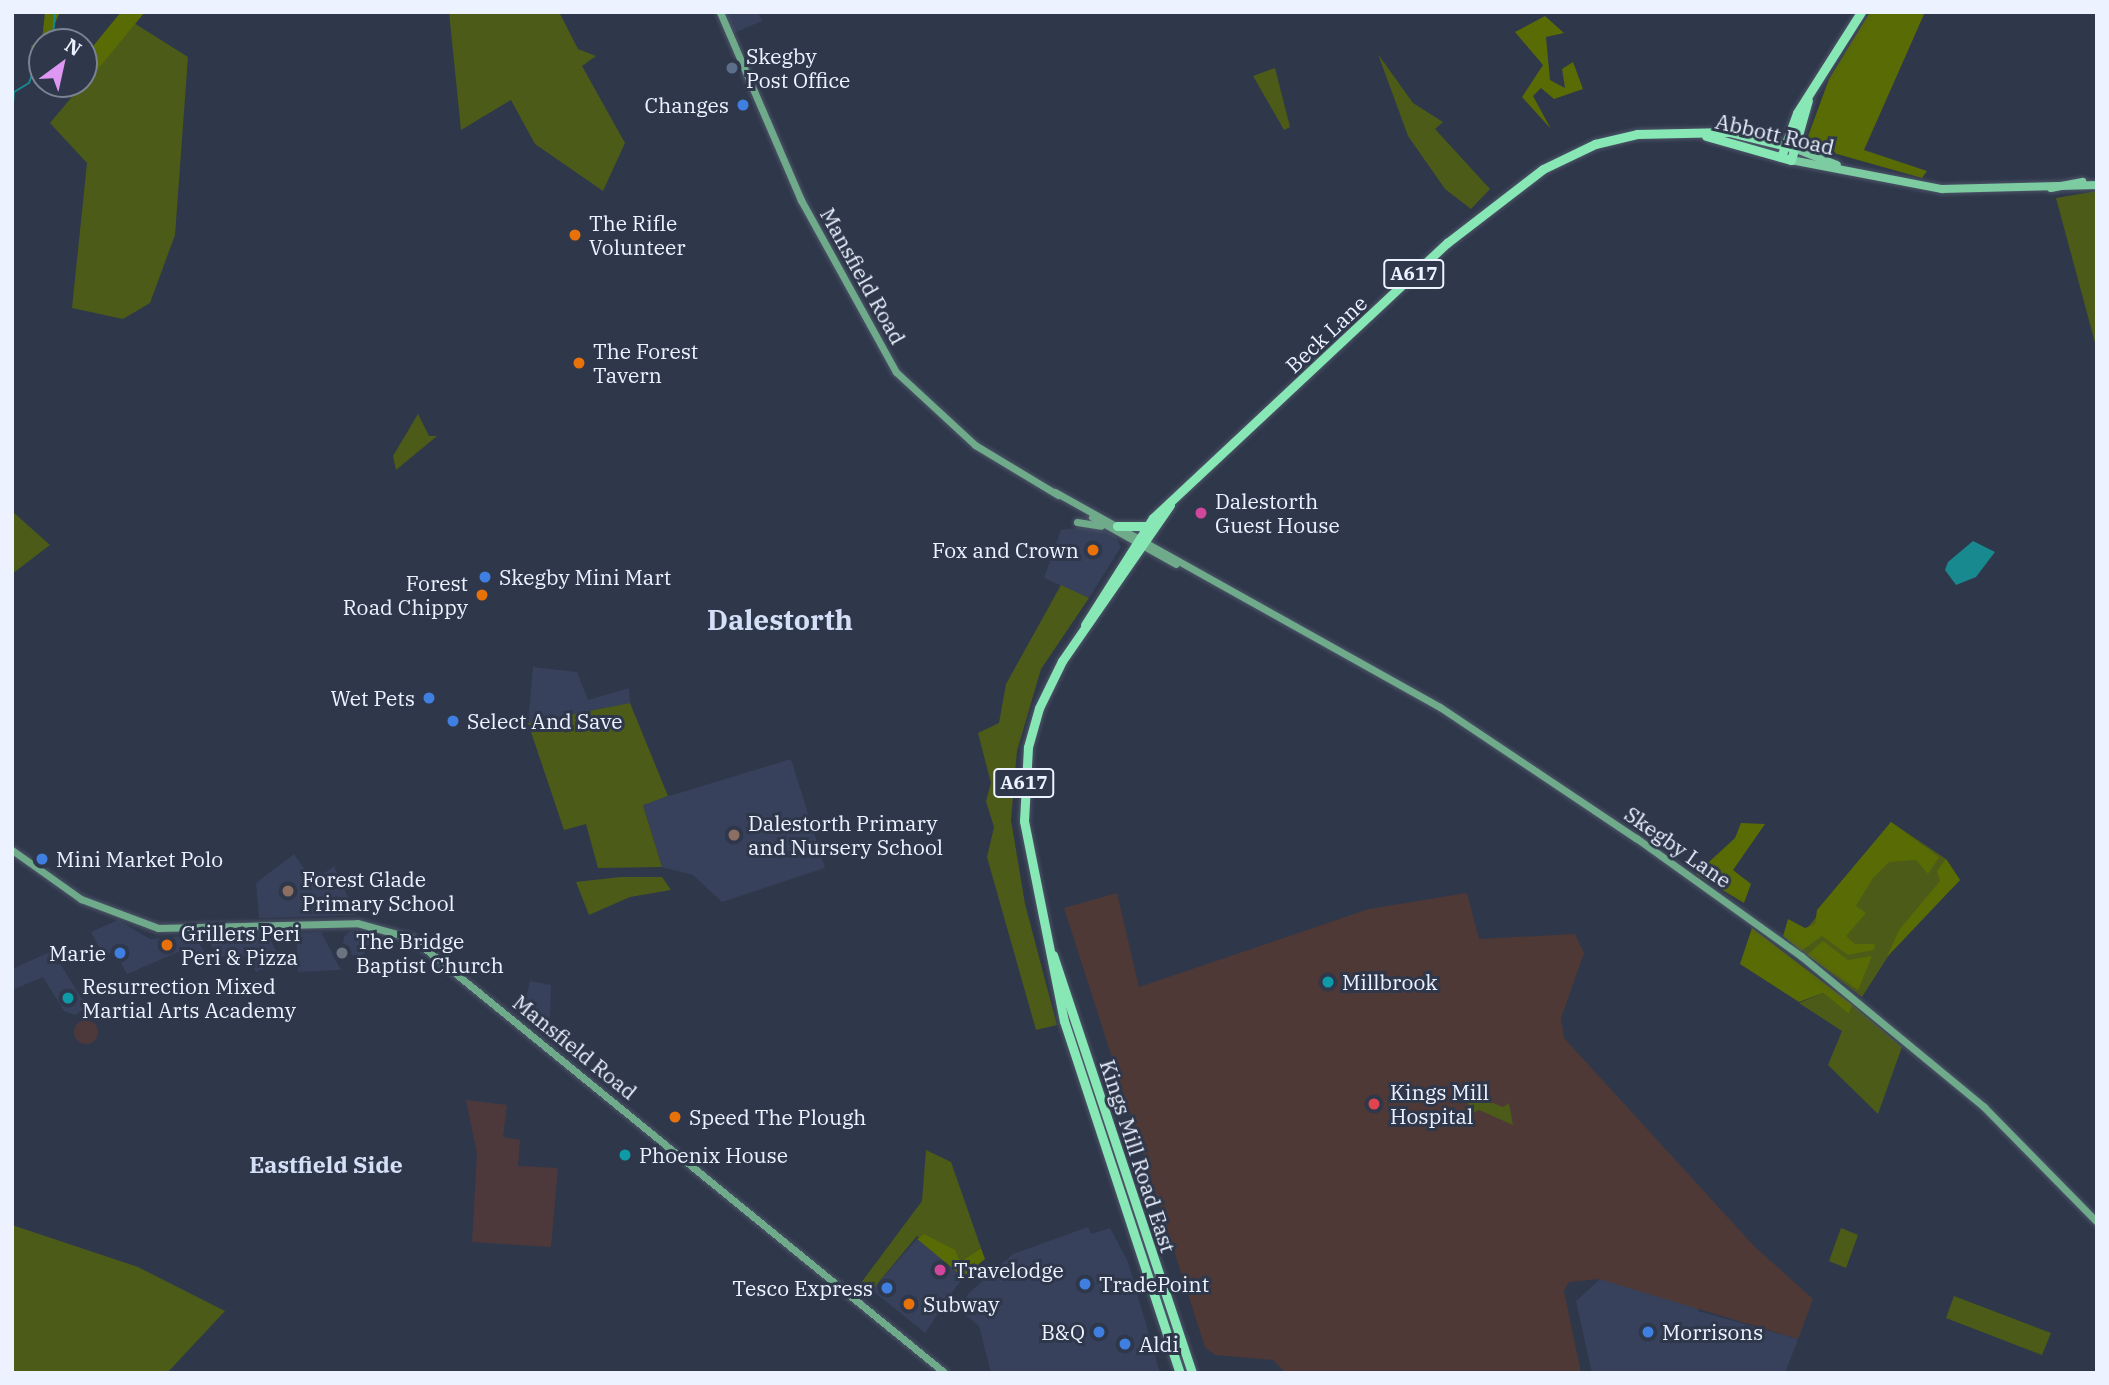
<!DOCTYPE html>
<style>
body{margin:0}
#map{position:relative;width:2109px;height:1385px;overflow:hidden;background:#2f374b;font-family:"IBM Plex Serif",serif}
div>[style]{position:absolute}
[style*='--x']{left:calc(var(--x)*1px);top:calc(var(--y)*1px);width:calc(var(--w)*1px);rotate:calc(var(--a)*1deg)}
.built>*{inset:0;background:#37415b}
.round{border-radius:50%}
.industrial>*{inset:0;background:#4d393c}
.medical>*{inset:0;background:#4e3936}
.green>*{inset:0;background:#4c5b18}
.forest>*{inset:0;background:#596b04}
.water>*{inset:0;background:#17898f}
.stream>*{height:2px;margin:-1px;padding:0 1px;transform-origin:1px;border-radius:1px;background:#17898f}
.roads{filter:drop-shadow(0 0 2px #4d5568) drop-shadow(0 0 2px #4d5568)}
.secondary>*{height:7px;margin:-3.5px;padding:0 3.5px;transform-origin:3.5px;border-radius:3.5px;background:#6fab8b}
.primary>*{height:8px;margin:-4px;padding:0 4px;transform-origin:4px;border-radius:4px;background:#7ccba1}
.highway>*{height:9px;margin:-4.5px;padding:0 4.5px;transform-origin:4.5px;border-radius:4.5px;background:#87e8b6}
.dots>*{width:19px;height:19px;translate:-50% -50%;box-sizing:border-box;border:4px solid #2f374b;border-radius:50%}
span{translate:-50% -50%;white-space:nowrap;text-align:center;line-height:1.15;-webkit-text-stroke:6px #2f374b;paint-order:stroke}
.shield-label span{padding:2px 5px;background:#2f374b;border:2px solid;border-radius:5px;-webkit-text-stroke-width:0}
.shield-label{font-size:19px;color:#ecf2ff;font-weight:700}
.poi-label{font-size:21px;color:#ecf2ff}
.left{translate:0 -50%;text-align:left}
.right{translate:-100% -50%;text-align:right}
.street-label{font-size:21px;color:#ecf2ff}
.neighbourhood-label{font-size:23px;color:#d4dff8;font-weight:700}
.district-label{font-size:28px;color:#d4dff8;font-weight:700}
.frame{position:absolute;inset:0;border:14px solid #ecf2ff;pointer-events:none}
.north{position:absolute;left:28px;top:28px;width:70px;height:70px;box-sizing:border-box;background:#2f374b;border:2px solid #7b8293;border-radius:50%;rotate:33deg;font-size:19px;font-weight:700;line-height:28px;text-align:center;color:#ecf2ff}
.north::after{content:'';display:block;margin:auto;width:24px;height:32px;background:#de98f3;clip-path:polygon(50% 0,100% 100%,50% 72%,0 100%)}
</style>
<div id="map">
<div class="built">
<div style="clip-path:polygon(758px 12px,762px 21px,734px 33px,725px 14px)"></div>
<div style="clip-path:polygon(1093px 526px,1115px 535px,1121px 547px,1089px 598px,1044px 578px,1061px 530px)"></div>
<div style="clip-path:polygon(533px 667px,577px 672px,588px 700px,629px 688px,630px 703px,528px 723px)"></div>
<div style="clip-path:polygon(791px 759px,825px 868px,722px 902px,693px 875px,662px 867px,643px 804px)"></div>
<div style="clip-path:polygon(294px 854px,313px 882px,334px 866px,356px 915px,259px 918px,256px 883px)"></div>
<div style="clip-path:polygon(118px 920px,150px 939px,195px 935px,204px 952px,185px 963px,178px 952px,127px 974px,115px 951px,104px 956px,91px 932px)"></div>
<div class="round" style="left:343px;top:930px;width:26px;height:26px"></div>
<div style="clip-path:polygon(321px 932px,341px 970px,298px 972px,296px 933px)"></div>
<div style="clip-path:polygon(267px 933px,280px 959px,256px 972px,247px 955px,240px 958px,235px 950px,219px 959px,206px 935px)"></div>
<div style="clip-path:polygon(52px 951px,87px 1007px,75px 1015px,64px 1011px,43px 977px,12px 990px,12px 969px)"></div>
<div style="clip-path:polygon(530px 981px,551px 985px,550px 1017px,540px 1029px,522px 1014px)"></div>
<div style="clip-path:polygon(1088px 1227px,1091px 1234px,1110px 1228px,1128px 1262px,1160px 1373px,991px 1373px,979px 1326px,961px 1311px,968px 1294px,1013px 1254px)"></div>
<div style="clip-path:polygon(917px 1239px,963px 1277px,925px 1333px,872px 1290px)"></div>
<div style="clip-path:polygon(1600px 1279px,1699px 1304px,1698px 1311px,1798px 1339px,1785px 1373px,1592px 1373px,1576px 1301px)"></div>
</div>
<div class="industrial">
<div class="round" style="left:74px;top:1020px;width:24px;height:24px"></div>
<div style="clip-path:polygon(466px 1100px,507px 1105px,503px 1137px,520px 1140px,518px 1166px,558px 1168px,551px 1247px,472px 1242px,477px 1154px)"></div>
</div>
<div class="medical">
<div style="clip-path:polygon(1117px 893px,1139px 987px,1369px 909px,1467px 893px,1479px 939px,1575px 934px,1584px 953px,1561px 1018px,1564px 1038px,1754px 1246px,1813px 1299px,1798px 1339px,1599px 1279px,1569px 1282px,1564px 1291px,1581px 1373px,1286px 1373px,1273px 1360px,1215px 1355px,1205px 1347px,1064px 908px)"></div>
</div>
<div class="green">
<div style="clip-path:polygon(449px 12px,559px 12px,578px 49px,596px 56px,582px 66px,625px 143px,603px 191px,535px 144px,511px 100px,461px 130px)"></div>
<div style="clip-path:polygon(134px 23px,188px 57px,175px 235px,150px 303px,123px 319px,72px 308px,87px 163px,50px 123px)"></div>
<div style="clip-path:polygon(1378px 54px,1413px 103px,1443px 122px,1435px 129px,1490px 189px,1471px 209px,1445px 189px,1408px 136px)"></div>
<div style="clip-path:polygon(1275px 68px,1290px 127px,1284px 130px,1253px 76px)"></div>
<div style="clip-path:polygon(2097px 191px,2097px 350px,2056px 198px)"></div>
<div style="clip-path:polygon(418px 414px,429px 436px,437px 436px,396px 470px,393px 456px)"></div>
<div style="clip-path:polygon(12px 511px,50px 545px,12px 574px)"></div>
<div style="clip-path:polygon(1061px 585px,1089px 598px,1041px 669px,1017px 751px,1011px 820px,1025px 904px,1057px 1025px,1036px 1030px,987px 857px,994px 827px,986px 801px,991px 783px,978px 733px,999px 723px,1006px 684px)"></div>
<div style="clip-path:polygon(630px 703px,668px 796px,643px 805px,662px 867px,598px 868px,586px 824px,564px 830px,528px 723px)"></div>
<div style="clip-path:polygon(1891px 822px,1946px 859px,1960px 880px,1892px 950px,1862px 997px,1794px 945px)"></div>
<div style="clip-path:polygon(620px 877px,662px 877px,671px 890px,630px 897px,589px 915px,576px 882px)"></div>
<div style="clip-path:polygon(1823px 993px,1849px 1014px,1853px 1005px,1902px 1047px,1878px 1114px,1828px 1065px,1842px 1031px,1799px 1003px)"></div>
<div style="clip-path:polygon(1461px 1090px,1503px 1107px,1509px 1103px,1513px 1125px,1479px 1110px,1473px 1113px)"></div>
<div style="clip-path:polygon(926px 1150px,951px 1162px,981px 1248px,960px 1262px,917px 1236px,868px 1295px,858px 1287px,922px 1201px)"></div>
<div style="clip-path:polygon(12px 1225px,138px 1267px,225px 1311px,167px 1373px,12px 1373px)"></div>
<div style="clip-path:polygon(1841px 1228px,1858px 1235px,1846px 1268px,1829px 1261px)"></div>
<div style="clip-path:polygon(1954px 1296px,2051px 1333px,2042px 1355px,1946px 1318px)"></div>
</div>
<div class="forest">
<div style="clip-path:polygon(45px 12px,60px 12px,47px 42px,33px 53px,31px 46px,42px 40px)"></div>
<div style="clip-path:polygon(121px 12px,145px 12px,79px 92px,70px 84px,84px 84px,84px 57px)"></div>
<div style="clip-path:polygon(1870px 12px,1925px 12px,1864px 150px,1927px 171px,1922px 178px,1812px 147px,1807px 139px,1829px 79px)"></div>
<div style="clip-path:polygon(1545px 16px,1564px 33px,1546px 37px,1550px 80px,1565px 88px,1562px 69px,1573px 62px,1583px 89px,1554px 99px,1541px 88px,1533px 96px,1551px 129px,1522px 97px,1543px 65px,1515px 32px)"></div>
<div style="clip-path:polygon(1891px 822px,1939px 857px,1928px 874px,1916px 860px,1889px 862px,1873px 878px,1856px 906px,1866px 913px,1846px 936px,1855px 944px,1875px 944px,1874px 950px,1848px 955px,1822px 936px,1801px 951px,1783px 936px,1788px 919px,1805px 928px,1815px 924px,1817px 910px)"></div>
<div style="clip-path:polygon(1741px 823px,1765px 824px,1733px 870px,1751px 884px,1744px 903px,1696px 874px,1735px 838px)"></div>
<div style="clip-path:polygon(1946px 859px,1960px 880px,1887px 957px,1899px 930px,1940px 881px,1937px 871px)"></div>
<div style="clip-path:polygon(1752px 928px,1853px 1005px,1849px 1014px,1823px 993px,1799px 1002px,1740px 964px)"></div>
<div style="clip-path:polygon(1823px 941px,1848px 960px,1872px 956px,1858px 990px,1807px 955px)"></div>
<div style="clip-path:polygon(924px 1234px,955px 1250px,960px 1262px,981px 1248px,985px 1259px,963px 1277px,917px 1239px)"></div>
</div>
<div class="water">
<div style="clip-path:polygon(1973px 541px,1995px 552px,1976px 577px,1956px 585px,1945px 570px,1948px 562px)"></div>
</div>
<div class="stream">
<div style="--x:45;--y:42;--w:10;--a:-37"></div>
<div style="--x:53;--y:36;--w:24;--a:-85"></div>
<div style="--x:12;--y:118;--w:26;--a:-86"></div>
<div style="--x:14;--y:92;--w:17;--a:-31"></div>
<div style="--x:29;--y:83;--w:37;--a:-70"></div>
</div>
<div class="roads">
<div class="secondary">
<div style="--x:720;--y:12;--w:205;--a:66.7"></div>
<div style="--x:801;--y:200;--w:196;--a:61.1"></div>
<div style="--x:896;--y:372;--w:108;--a:42.7"></div>
<div style="--x:975;--y:445;--w:97;--a:31.1"></div>
<div style="--x:1055;--y:492;--w:441;--a:29.2"></div>
<div style="--x:1440;--y:707;--w:236;--a:33.8"></div>
<div style="--x:1636;--y:838;--w:203;--a:35.6"></div>
<div style="--x:1801;--y:956;--w:237;--a:39.5"></div>
<div style="--x:1984;--y:1107;--w:161;--a:45.5"></div>
<div style="--x:1092;--y:517;--w:96;--a:29.2"></div>
<div style="--x:1077;--y:522;--w:24;--a:9"></div>
<div style="--x:12;--y:850;--w:85;--a:35.4"></div>
<div style="--x:81;--y:899;--w:82;--a:20.6"></div>
<div style="--x:158;--y:928;--w:199;--a:-1.4"></div>
<div style="--x:357;--y:923;--w:57;--a:15.3"></div>
<div style="--x:412;--y:938;--w:688;--a:39.22"></div>
</div>
<div class="primary">
<div style="--x:1794;--y:148;--w:46;--a:21.6"></div>
<div style="--x:1791;--y:160;--w:154;--a:10.9"></div>
<div style="--x:1942;--y:189;--w:155;--a:-1.5"></div>
<div style="--x:2051;--y:188;--w:32;--a:-11"></div>
</div>
<div class="highway">
<div style="--x:1706;--y:136;--w:88;--a:15.8"></div>
<div style="--x:1791;--y:160;--w:62;--a:-74.2"></div>
<div style="--x:1781;--y:157;--w:47;--a:-70"></div>
<div style="--x:1797;--y:113;--w:120;--a:-57.6"></div>
<div style="--x:1170;--y:505;--w:190;--a:124.7"></div>
<div style="--x:1062;--y:661;--w:52;--a:116.1"></div>
<div style="--x:1039;--y:708;--w:41;--a:105.8"></div>
<div style="--x:1028;--y:747;--w:74;--a:93.1"></div>
<div style="--x:1024;--y:821;--w:204;--a:78.7"></div>
<div style="--x:1064;--y:1021;--w:371;--a:71.8"></div>
<div style="--x:1117;--y:526;--w:30;--a:0"></div>
<div style="--x:1085;--y:625;--w:127;--a:-57.6"></div>
<div style="--x:1153;--y:518;--w:403;--a:-43.1"></div>
<div style="--x:1447;--y:243;--w:121;--a:-37.6"></div>
<div style="--x:1543;--y:169;--w:58;--a:-25.7"></div>
<div style="--x:1595;--y:144;--w:43;--a:-13.4"></div>
<div style="--x:1637;--y:134;--w:92;--a:-1.2"></div>
<div style="--x:1729;--y:132;--w:67;--a:13.8"></div>
<div style="--x:1053;--y:955;--w:441;--a:71.6"></div>
</div>
</div>
<div class="dots">
<div style="left:732px;top:68px;background:#5c6f8a"></div>
<div style="left:743px;top:105px;background:#3f7fe0"></div>
<div style="left:575px;top:235px;background:#e8710a"></div>
<div style="left:579px;top:363px;background:#e8710a"></div>
<div style="left:1201px;top:513px;background:#d1479c"></div>
<div style="left:1093px;top:550px;background:#e8710a"></div>
<div style="left:485px;top:577px;background:#3f7fe0"></div>
<div style="left:482px;top:595px;background:#e8710a"></div>
<div style="left:429px;top:698px;background:#3f7fe0"></div>
<div style="left:453px;top:721px;background:#3f7fe0"></div>
<div style="left:734px;top:835px;background:#8d6e63"></div>
<div style="left:42px;top:859px;background:#3f7fe0"></div>
<div style="left:288px;top:891px;background:#8d6e63"></div>
<div style="left:167px;top:945px;background:#e8710a"></div>
<div style="left:120px;top:953px;background:#3f7fe0"></div>
<div style="left:342px;top:953px;background:#6b7280"></div>
<div style="left:1328px;top:982px;background:#0f9aa8"></div>
<div style="left:68px;top:998px;background:#0f9aa8"></div>
<div style="left:1374px;top:1104px;background:#e0444e"></div>
<div style="left:675px;top:1117px;background:#e8710a"></div>
<div style="left:625px;top:1155px;background:#0f9aa8"></div>
<div style="left:940px;top:1270px;background:#d1479c"></div>
<div style="left:1085px;top:1284px;background:#3f7fe0"></div>
<div style="left:887px;top:1288px;background:#3f7fe0"></div>
<div style="left:909px;top:1304px;background:#e8710a"></div>
<div style="left:1099px;top:1332px;background:#3f7fe0"></div>
<div style="left:1648px;top:1332px;background:#3f7fe0"></div>
<div style="left:1125px;top:1344px;background:#3f7fe0"></div>
</div>
<div class="shield-label">
<span style="left:1414px;top:274px">A617</span>
<span style="left:1024px;top:783px">A617</span>
</div>
<div class="poi-label">
<span class="left" style="left:746px;top:68px">Skegby<br>Post Office</span>
<span class="right" style="left:729px;top:105px">Changes</span>
<span class="left" style="left:589px;top:235px">The Rifle<br>Volunteer</span>
<span class="left" style="left:593px;top:363px">The Forest<br>Tavern</span>
<span class="left" style="left:1215px;top:513px">Dalestorth<br>Guest House</span>
<span class="right" style="left:1079px;top:550px">Fox and Crown</span>
<span class="left" style="left:499px;top:577px">Skegby Mini Mart</span>
<span class="right" style="left:468px;top:595px">Forest<br>Road Chippy</span>
<span class="right" style="left:415px;top:698px">Wet Pets</span>
<span class="left" style="left:467px;top:721px">Select And Save</span>
<span class="left" style="left:748px;top:835px">Dalestorth Primary<br>and Nursery School</span>
<span class="left" style="left:56px;top:859px">Mini Market Polo</span>
<span class="left" style="left:302px;top:891px">Forest Glade<br>Primary School</span>
<span class="left" style="left:181px;top:945px">Grillers Peri<br>Peri &amp; Pizza</span>
<span class="left" style="left:356px;top:953px">The Bridge<br>Baptist Church</span>
<span class="right" style="left:106px;top:953px">Marie</span>
<span class="left" style="left:1342px;top:982px">Millbrook</span>
<span class="left" style="left:82px;top:998px">Resurrection Mixed<br>Martial Arts Academy</span>
<span class="left" style="left:1390px;top:1104px">Kings Mill<br>Hospital</span>
<span class="left" style="left:689px;top:1117px">Speed The Plough</span>
<span class="left" style="left:639px;top:1155px">Phoenix House</span>
<span class="left" style="left:954px;top:1270px">Travelodge</span>
<span class="left" style="left:1099px;top:1284px">TradePoint</span>
<span class="right" style="left:873px;top:1288px">Tesco Express</span>
<span class="left" style="left:923px;top:1304px">Subway</span>
<span class="right" style="left:1085px;top:1332px">B&amp;Q</span>
<span class="left" style="left:1662px;top:1332px">Morrisons</span>
<span class="left" style="left:1139px;top:1344px">Aldi</span>
</div>
<div class="street-label">
<span style="left:1775px;top:134px;rotate:13deg">Abbott Road</span>
<span style="left:863px;top:276px;rotate:61deg">Mansfield Road</span>
<span style="left:1326px;top:334px;rotate:-43deg">Beck Lane</span>
<span style="left:1678px;top:847px;rotate:35deg">Skegby Lane</span>
<span style="left:575px;top:1047px;rotate:39deg">Mansfield Road</span>
<span style="left:1138px;top:1156px;rotate:72deg">Kings Mill Road East</span>
</div>
<div class="neighbourhood-label">
<span style="left:326px;top:1164px">Eastfield Side</span>
</div>
<div class="district-label">
<span style="left:780px;top:620px">Dalestorth</span>
</div>
<div class="frame"></div>
<div class="north">N</div>
</div>
